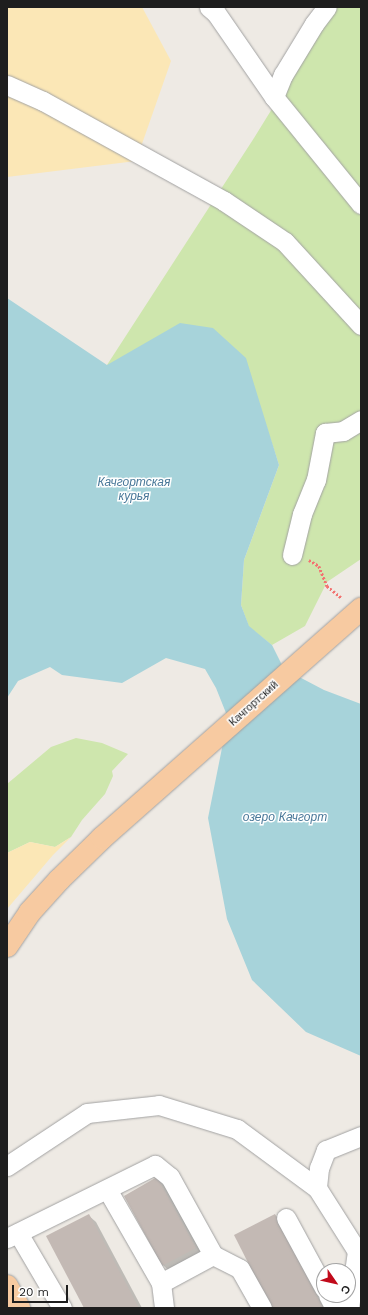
<!DOCTYPE html>
<meta charset="utf-8">
<style>
body{margin:0}
#map{position:relative;width:368px;height:1315px;overflow:hidden;background:#eeeae4;font-family:"Work Sans",sans-serif}
div>[style]{position:absolute}
[style*='--x']{left:calc(var(--x)*1px);top:calc(var(--y)*1px);width:calc(var(--w)*1px);rotate:calc(var(--a)*1deg)}
.grass>*{inset:0;background:#cee6ad}
.sand>*{inset:0;background:#fbe7b6}
.water>*{inset:0;background:#a7d3da}
.shadow>*{inset:0;background:#0003}
.building>*{inset:0;background:#c3b9b4}
.path>*{height:2.5px;margin-top:-1.25px;transform-origin:0;background:repeating-linear-gradient(90deg,#f27371 0 2px,transparent 0 4px)}
.roads{filter:drop-shadow(0 0 1px #a2a2a2) drop-shadow(0 0 1px #a2a2a2)}
.minor>*{height:19px;margin:-9.5px;padding:0 9.5px;transform-origin:9.5px;border-radius:9.5px;background:#fff}
.major>*{height:22px;margin:-11px;padding:0 11px;transform-origin:11px;border-radius:11px;background:#f7caa1}
span{translate:-50% -50%;white-space:nowrap;text-align:center;line-height:1.15;-webkit-text-stroke:3px #fff;paint-order:stroke}
.street-label{font-size:11px;color:#1e1e1e}
.water-label{font-size:12px;color:#497899;font-style:italic}
.frame{position:absolute;inset:0;border:8px solid #1e1e1e;pointer-events:none}
.north{position:absolute;left:316px;top:1263px;width:40px;height:40px;box-sizing:border-box;background:#fff;border:1px solid #a5a5a5;border-radius:50%;rotate:124deg;font-size:11px;font-weight:700;line-height:16px;text-align:center;color:#1e1e1e}
.north::after{content:'';display:block;margin:auto;width:14px;height:18px;background:#c10a1b;clip-path:polygon(50% 0,100% 100%,50% 72%,0 100%)}
.scale{position:absolute;left:12px;top:1285px;width:56px;height:18px;box-sizing:border-box;border:2px solid #1e1e1e;border-top:0;padding-left:5px;font-size:12px;line-height:14px;white-space:nowrap;color:#1e1e1e;-webkit-text-stroke:3px #fff;paint-order:stroke}
</style>
<div id="map">
<div class="grass">
<div style="clip-path:polygon(338px 7px,361px 7px,361px 559px,327px 582px,305px 626px,272px 645px,249px 627px,241px 605px,244px 560px,279px 465px,266px 425px,107px 365px,254px 138px,291px 78px,312px 39px)"></div>
<div style="clip-path:polygon(76px 738px,102px 743px,128px 754px,112px 771px,113px 776px,105px 794px,82px 820px,71px 837px,55px 847px,30px 842px,7px 853px,7px 784px,51px 747px)"></div>
</div>
<div class="sand">
<div style="clip-path:polygon(7px 7px,142px 7px,171px 61px,136px 161px,7px 177px)"></div>
<div style="clip-path:polygon(71px 837px,53px 855px,7px 909px,7px 853px,30px 842px,55px 847px)"></div>
</div>
<div class="water">
<div style="clip-path:polygon(7px 298px,107px 365px,180px 323px,213px 328px,246px 358px,279px 465px,244px 560px,241px 605px,249px 626px,272px 645px,284px 669px,324px 690px,361px 704px,361px 1056px,306px 1032px,252px 980px,227px 919px,208px 818px,228px 718px,216px 688px,205px 669px,166px 658px,122px 683px,62px 675px,50px 667px,18px 681px,7px 698px)"></div>
</div>
<div class="shadow">
<div style="clip-path:polygon(157px 1178px,172px 1194px,210px 1263px,179px 1281px,163px 1265px)"></div>
<div style="clip-path:polygon(88px 1215px,96px 1222px,142px 1308px,85px 1308px)"></div>
<div style="clip-path:polygon(275px 1215px,279px 1219px,324px 1308px,272px 1308px)"></div>
</div>
<div class="building">
<div style="clip-path:polygon(157px 1177px,196px 1248px,162px 1266px,124px 1196px)"></div>
<div style="clip-path:polygon(89px 1214px,139px 1308px,84px 1308px,46px 1236px)"></div>
<div style="clip-path:polygon(275px 1214px,323px 1308px,271px 1308px,234px 1235px)"></div>
</div>
<div class="path">
<div style="--x:309;--y:560;--w:12;--a:31"></div>
<div style="--x:319;--y:566;--w:22;--a:68"></div>
<div style="--x:327;--y:586;--w:19;--a:39"></div>
</div>
<div class="roads">
<div class="minor">
<div style="--x:209;--y:7;--w:9;--a:41"></div>
<div style="--x:216;--y:13;--w:102;--a:55.4"></div>
<div style="--x:274;--y:97;--w:138;--a:50.9"></div>
<div style="--x:7;--y:85;--w:39;--a:24"></div>
<div style="--x:43;--y:101;--w:207;--a:28.9"></div>
<div style="--x:224;--y:201;--w:73;--a:33.9"></div>
<div style="--x:285;--y:242;--w:113;--a:47.5"></div>
<div style="--x:274;--y:97;--w:24;--a:-68"></div>
<div style="--x:283;--y:75;--w:60;--a:-58.7"></div>
<div style="--x:314;--y:24;--w:21;--a:-53"></div>
<div style="--x:292;--y:555;--w:42;--a:-76.3"></div>
<div style="--x:302;--y:514;--w:37;--a:-68"></div>
<div style="--x:316;--y:480;--w:48;--a:-79.2"></div>
<div style="--x:325;--y:433;--w:18;--a:-6"></div>
<div style="--x:343;--y:431;--w:21;--a:-31"></div>
<div style="--x:361;--y:1136;--w:38;--a:158"></div>
<div style="--x:326;--y:1150;--w:19;--a:111"></div>
<div style="--x:319;--y:1168;--w:20;--a:96"></div>
<div style="--x:317;--y:1188;--w:75;--a:57.6"></div>
<div style="--x:357;--y:1251;--w:4;--a:27"></div>
<div style="--x:7;--y:1166;--w:96;--a:-33.5"></div>
<div style="--x:87;--y:1113;--w:72;--a:-6.3"></div>
<div style="--x:159;--y:1105;--w:82;--a:17.1"></div>
<div style="--x:237;--y:1129;--w:99;--a:36.4"></div>
<div style="--x:286;--y:1218;--w:80;--a:61.5"></div>
<div style="--x:18;--y:1233;--w:87;--a:59.6"></div>
<div style="--x:7;--y:1238;--w:165;--a:-26.3"></div>
<div style="--x:155;--y:1165;--w:19;--a:39"></div>
<div style="--x:170;--y:1177;--w:89;--a:61.1"></div>
<div style="--x:213;--y:1255;--w:59;--a:151.7"></div>
<div style="--x:161;--y:1283;--w:108;--a:-119.9"></div>
<div style="--x:213;--y:1255;--w:30;--a:27"></div>
<div style="--x:240;--y:1269;--w:45;--a:60.6"></div>
<div style="--x:161;--y:1283;--w:25;--a:83"></div>
<div style="--x:328;--y:1295;--w:15;--a:62"></div>
<div style="--x:349;--y:1308;--w:58;--a:-82"></div>
</div>
<div class="major">
<div style="--x:7;--y:946;--w:41;--a:-55.9"></div>
<div style="--x:30;--y:912;--w:43;--a:-47.8"></div>
<div style="--x:59;--y:880;--w:60;--a:-44.3"></div>
<div style="--x:102;--y:838;--w:346;--a:-41.5"></div>
<div style="--x:7;--y:1286;--w:25;--a:61"></div>
</div>
</div>
<div class="street-label">
<span style="left:254px;top:704px;rotate:-42deg">Качгортский</span>
</div>
<div class="water-label">
<span style="left:134px;top:490px">Качгортская<br>курья</span>
<span style="left:285px;top:818px">озеро Качгорт</span>
</div>
<div class="frame"></div>
<div class="north">С</div>
<div class="scale">20 m</div>
</div>
